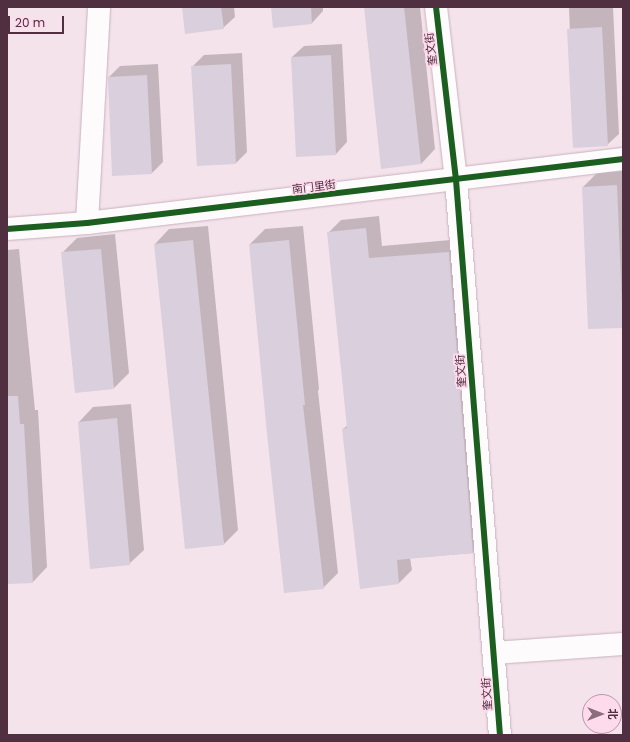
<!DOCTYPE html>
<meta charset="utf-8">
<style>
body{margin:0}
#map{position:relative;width:630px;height:742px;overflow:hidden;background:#f5e3ec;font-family:Poppins,"Noto Sans SC",sans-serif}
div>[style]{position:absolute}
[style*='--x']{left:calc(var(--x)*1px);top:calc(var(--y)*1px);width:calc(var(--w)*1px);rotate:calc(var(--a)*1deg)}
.shadow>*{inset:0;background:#0003}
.building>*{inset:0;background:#dacfdc}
.roads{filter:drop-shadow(0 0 1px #c8b2be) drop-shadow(0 0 1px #c8b2be)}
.minor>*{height:22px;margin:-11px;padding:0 11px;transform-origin:11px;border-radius:11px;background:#fefbfc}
.cycleway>*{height:6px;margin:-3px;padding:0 3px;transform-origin:3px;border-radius:3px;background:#1b5e20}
span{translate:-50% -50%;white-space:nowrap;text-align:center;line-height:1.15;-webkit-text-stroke:3.5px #fddbec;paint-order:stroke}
.street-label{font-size:11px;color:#502f41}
.frame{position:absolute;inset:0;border:8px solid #502f41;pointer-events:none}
.north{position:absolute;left:582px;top:694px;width:40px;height:40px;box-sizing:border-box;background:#fddbec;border:1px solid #b896a8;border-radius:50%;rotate:90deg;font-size:11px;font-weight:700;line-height:16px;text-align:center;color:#502f41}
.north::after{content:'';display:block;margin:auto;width:14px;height:18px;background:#8a6e7d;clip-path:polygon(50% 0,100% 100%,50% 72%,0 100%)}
.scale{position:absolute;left:8px;top:16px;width:56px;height:18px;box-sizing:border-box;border:2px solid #502f41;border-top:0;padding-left:5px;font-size:12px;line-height:14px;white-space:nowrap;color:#502f41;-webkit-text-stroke:3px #fddbec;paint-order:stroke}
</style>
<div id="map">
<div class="shadow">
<div style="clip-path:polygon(183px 7px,234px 7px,235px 17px,223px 28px)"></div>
<div style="clip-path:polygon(272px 7px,323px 7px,323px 11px,312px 23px,274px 27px)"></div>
<div style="clip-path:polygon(365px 7px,420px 7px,435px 149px,421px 164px)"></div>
<div style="clip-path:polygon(569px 7px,613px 7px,619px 134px,607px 145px,574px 147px)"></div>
<div style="clip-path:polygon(342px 44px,347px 142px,336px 154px,292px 57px,304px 46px)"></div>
<div style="clip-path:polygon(242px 53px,247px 152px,236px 163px,192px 67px,204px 55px)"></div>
<div style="clip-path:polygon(158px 64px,163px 162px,152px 173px,113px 175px,109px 77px,120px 66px)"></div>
<div style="clip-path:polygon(623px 171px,623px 326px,622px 327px,583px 187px,597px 173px)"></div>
<div style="clip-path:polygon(379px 216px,382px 246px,462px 239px,485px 540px,473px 553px,410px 558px,412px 570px,399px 583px,361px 587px,343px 429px,348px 425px,328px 233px,341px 220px)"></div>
<div style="clip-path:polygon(208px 226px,238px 530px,224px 544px,155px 244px,169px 229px)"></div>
<div style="clip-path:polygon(303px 226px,319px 389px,318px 391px,338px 573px,323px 588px,250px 244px,265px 229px)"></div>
<div style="clip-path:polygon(115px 234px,129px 373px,114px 388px,62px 253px,77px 238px)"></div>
<div style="clip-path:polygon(19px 249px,35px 410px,38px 410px,47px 567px,33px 582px,7px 583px,7px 250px)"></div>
<div style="clip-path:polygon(131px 404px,144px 550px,129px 564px,79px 422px,93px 407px)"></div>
</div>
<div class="building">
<div style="clip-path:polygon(182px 7px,221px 7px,224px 29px,185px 34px)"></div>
<div style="clip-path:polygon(271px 7px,311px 7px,312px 24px,273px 28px)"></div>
<div style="clip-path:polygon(364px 7px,404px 7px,421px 164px,381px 169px)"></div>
<div style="clip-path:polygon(602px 27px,608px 146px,573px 148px,567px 29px)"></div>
<div style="clip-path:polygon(331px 55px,336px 155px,296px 157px,291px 57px)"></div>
<div style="clip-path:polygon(231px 64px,236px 164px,197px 166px,191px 66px)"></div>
<div style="clip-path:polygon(147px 75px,152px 174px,112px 176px,108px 77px)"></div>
<div style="clip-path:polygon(617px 185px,623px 328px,588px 329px,582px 187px)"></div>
<div style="clip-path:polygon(366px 228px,369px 258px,449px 252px,473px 553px,397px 560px,399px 584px,360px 589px,342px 429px,347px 428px,327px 232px)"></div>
<div style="clip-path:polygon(193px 240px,224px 545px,185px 549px,154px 244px)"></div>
<div style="clip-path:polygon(289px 240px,305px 405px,303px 405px,324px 589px,284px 593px,267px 434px,249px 244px)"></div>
<div style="clip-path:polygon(101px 249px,114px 389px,75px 393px,61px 252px)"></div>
<div style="clip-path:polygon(7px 396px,18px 396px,20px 424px,24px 424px,33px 583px,7px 584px)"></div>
<div style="clip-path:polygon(117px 418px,130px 565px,90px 569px,78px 422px)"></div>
</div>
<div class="roads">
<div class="minor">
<div style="--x:436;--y:7;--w:174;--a:83.4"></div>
<div style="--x:456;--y:180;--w:557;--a:85.47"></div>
<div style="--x:87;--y:223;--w:216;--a:-86.8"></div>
<div style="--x:7;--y:229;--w:80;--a:-4.3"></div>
<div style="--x:87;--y:223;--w:540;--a:-6.81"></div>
<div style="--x:494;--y:653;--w:129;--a:-4"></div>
</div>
</div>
<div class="cycleway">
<div style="--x:436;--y:7;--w:174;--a:83.4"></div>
<div style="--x:456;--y:180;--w:557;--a:85.47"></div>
<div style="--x:7;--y:229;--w:80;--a:-4.3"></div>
<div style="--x:87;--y:223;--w:540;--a:-6.81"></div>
</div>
<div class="street-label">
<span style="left:431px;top:49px;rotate:-97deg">奎文街</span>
<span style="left:314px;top:187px;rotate:-7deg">南门里街</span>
<span style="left:461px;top:371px;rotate:-94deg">奎文街</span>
<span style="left:487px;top:694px;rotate:-94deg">奎文街</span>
</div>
<div class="frame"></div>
<div class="north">北</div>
<div class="scale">20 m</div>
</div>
